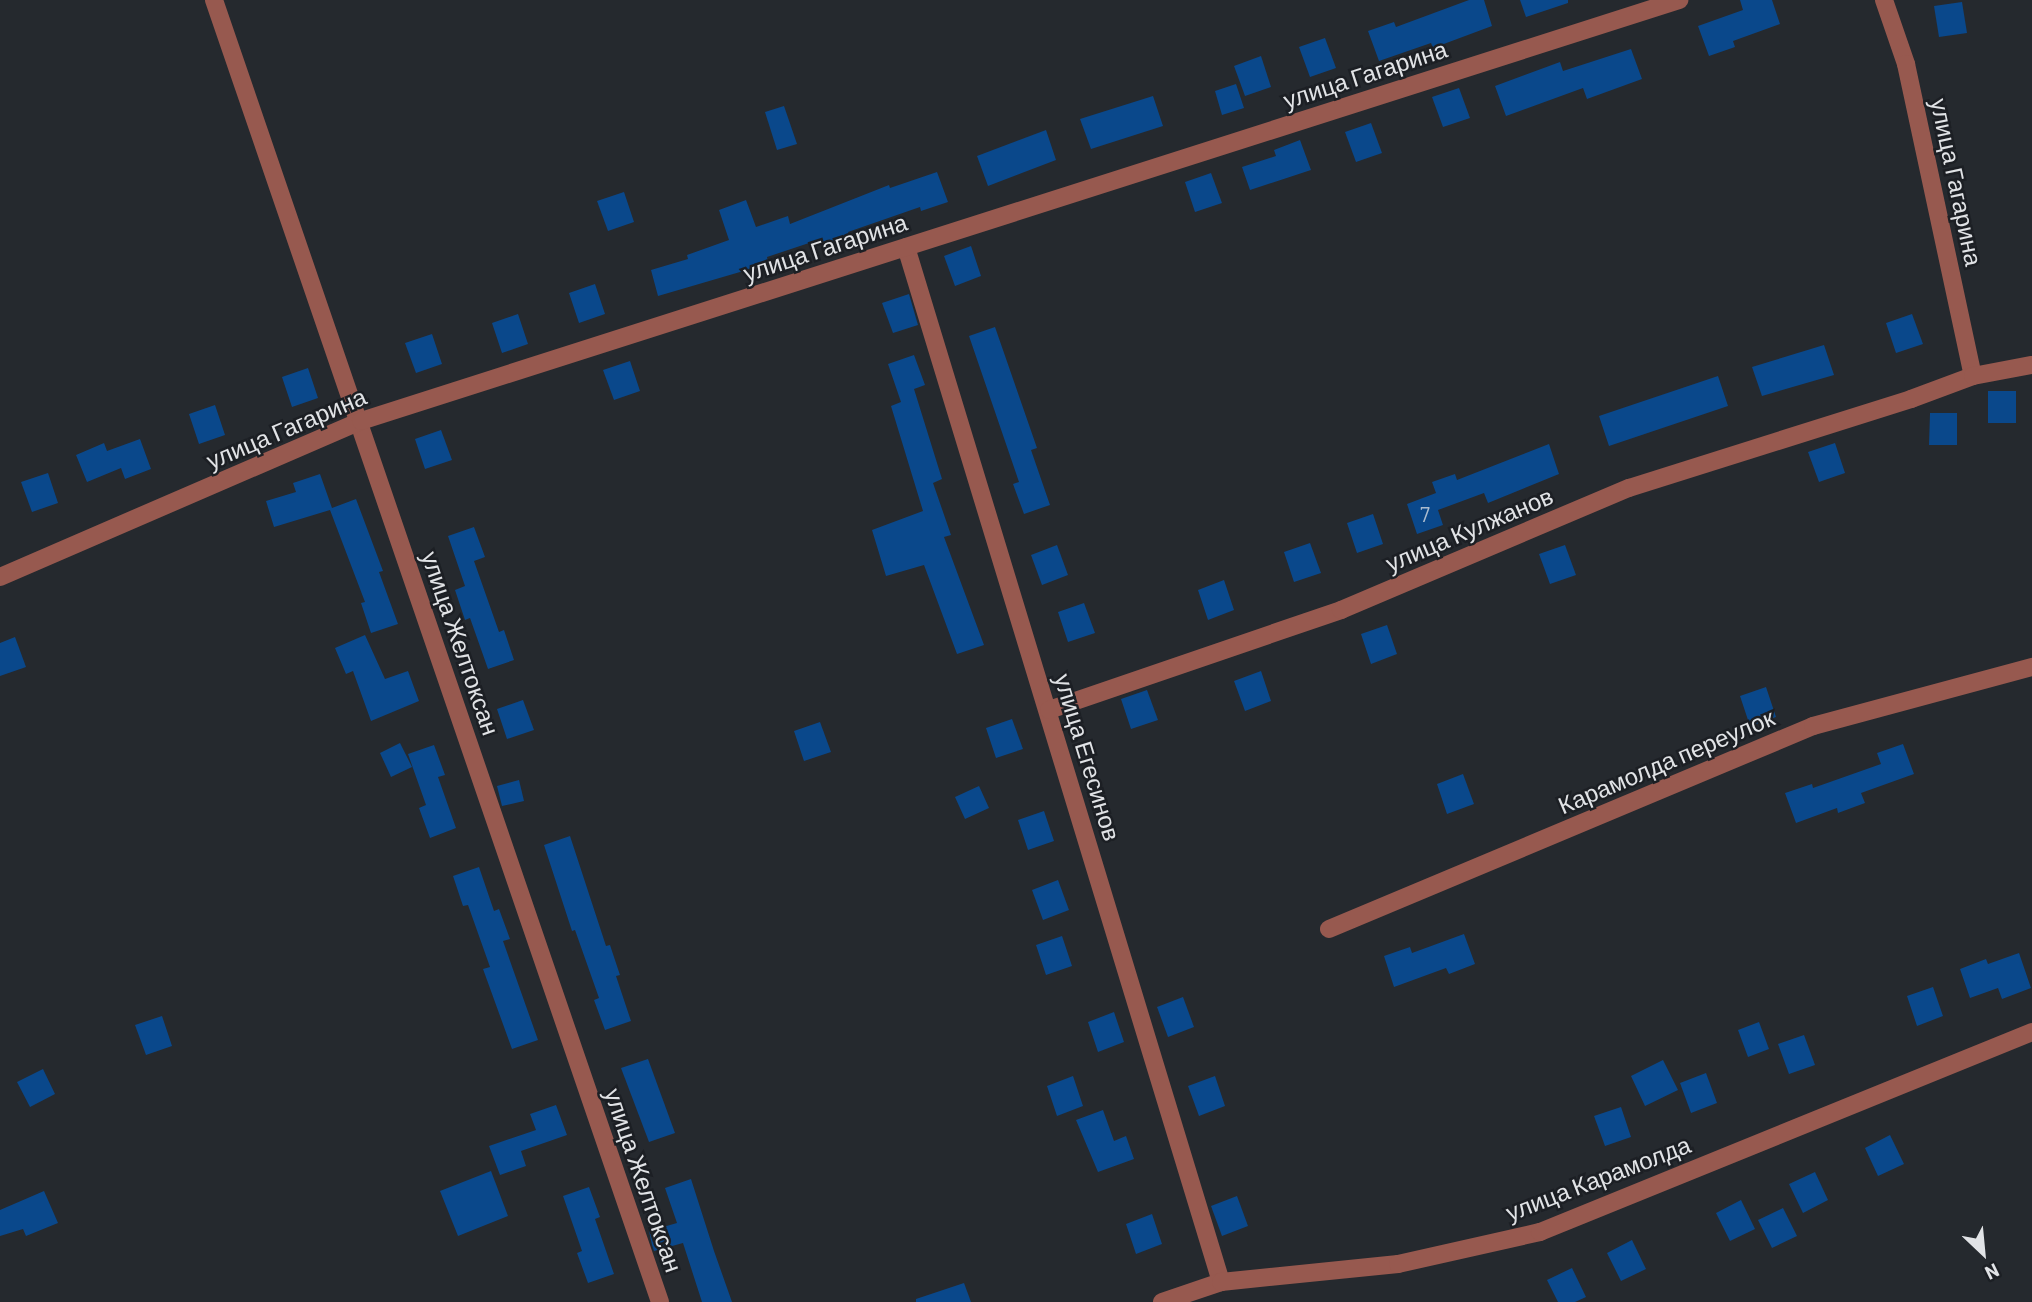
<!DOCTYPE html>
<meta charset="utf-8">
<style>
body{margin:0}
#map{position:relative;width:2032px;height:1302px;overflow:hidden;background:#25292e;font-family:Barlow,sans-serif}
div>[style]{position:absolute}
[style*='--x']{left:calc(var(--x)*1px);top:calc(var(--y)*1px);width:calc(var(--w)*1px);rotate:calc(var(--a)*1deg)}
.building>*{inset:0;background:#0a488b}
.minor>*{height:18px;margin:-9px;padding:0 9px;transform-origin:9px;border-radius:9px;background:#97594f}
span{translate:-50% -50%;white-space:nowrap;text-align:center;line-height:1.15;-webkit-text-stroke:5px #1c1f24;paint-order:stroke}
.number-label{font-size:21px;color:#abbccf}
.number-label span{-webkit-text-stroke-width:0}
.street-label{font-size:24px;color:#e1e3e6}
.north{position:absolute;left:1948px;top:1218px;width:70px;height:70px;-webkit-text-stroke:5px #1c1f24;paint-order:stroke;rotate:154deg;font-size:19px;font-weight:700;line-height:28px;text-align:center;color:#e1e3e6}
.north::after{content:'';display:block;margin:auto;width:24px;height:32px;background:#e1e3e6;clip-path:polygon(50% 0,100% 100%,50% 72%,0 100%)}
</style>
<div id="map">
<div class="building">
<div style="clip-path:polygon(1469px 0,1484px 0,1492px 26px,1433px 48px,1431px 43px,1379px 61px,1368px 31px,1394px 22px,1396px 27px)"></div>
<div style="clip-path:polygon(1520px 0,1568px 0,1568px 3px,1526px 17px)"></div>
<div style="clip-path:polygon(1740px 0,1772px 0,1780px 24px,1733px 41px,1735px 47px,1709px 56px,1698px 26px,1743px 10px)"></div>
<div style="clip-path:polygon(1962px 2px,1967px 33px,1939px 37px,1934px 6px)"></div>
<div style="clip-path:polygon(1325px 38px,1336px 68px,1310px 77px,1299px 47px)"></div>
<div style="clip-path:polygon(1631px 49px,1642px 79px,1587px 99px,1583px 88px,1506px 116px,1495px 86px,1560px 62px,1563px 71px)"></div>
<div style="clip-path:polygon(1261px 56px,1271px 87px,1245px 96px,1234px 66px)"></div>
<div style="clip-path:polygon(1236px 84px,1244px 108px,1222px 115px,1215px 91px)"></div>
<div style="clip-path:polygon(1459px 88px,1470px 118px,1443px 127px,1432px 97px)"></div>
<div style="clip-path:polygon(1153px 96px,1163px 126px,1091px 149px,1080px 119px)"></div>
<div style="clip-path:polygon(784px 106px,797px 144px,777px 150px,765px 112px)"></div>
<div style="clip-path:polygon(1371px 123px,1382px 153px,1356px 162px,1345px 132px)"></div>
<div style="clip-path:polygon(1046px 130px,1056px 160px,988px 186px,977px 156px)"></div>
<div style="clip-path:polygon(1300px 140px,1311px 170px,1250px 190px,1242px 167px,1276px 156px,1274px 150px)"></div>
<div style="clip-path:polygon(937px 172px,948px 202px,921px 211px,920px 207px,848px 232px,849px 236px,823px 245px,821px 239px,767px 257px,768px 262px,740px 272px,658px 296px,651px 270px,688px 259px,687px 255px,729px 240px,719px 210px,746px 200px,756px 227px,788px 216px,790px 224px,889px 185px,890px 188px)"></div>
<div style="clip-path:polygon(1211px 173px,1222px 203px,1195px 212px,1185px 182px)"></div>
<div style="clip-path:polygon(624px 192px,634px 222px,608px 231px,597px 201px)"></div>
<div style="clip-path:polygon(971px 246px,981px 276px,955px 286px,944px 256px)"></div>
<div style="clip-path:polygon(595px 284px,605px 314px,579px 323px,569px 293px)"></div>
<div style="clip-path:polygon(909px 294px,918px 325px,893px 333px,882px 303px)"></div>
<div style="clip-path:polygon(518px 314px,528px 344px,502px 353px,492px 323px)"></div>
<div style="clip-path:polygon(1912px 314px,1923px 344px,1896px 353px,1886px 323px)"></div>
<div style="clip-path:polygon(995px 327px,1037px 448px,1031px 450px,1050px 505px,1024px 514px,1013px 484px,1019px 482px,969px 336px)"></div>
<div style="clip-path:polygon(432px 334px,442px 364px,416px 373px,405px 343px)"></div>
<div style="clip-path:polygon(1824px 345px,1834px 375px,1762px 396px,1752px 367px)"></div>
<div style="clip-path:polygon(914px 355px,925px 385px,914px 389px,942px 479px,933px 483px,951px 535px,944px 537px,984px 645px,957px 654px,924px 565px,886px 576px,872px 530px,923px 511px,891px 406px,901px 402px,888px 364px)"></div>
<div style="clip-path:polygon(630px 361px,640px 391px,614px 400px,603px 370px)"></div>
<div style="clip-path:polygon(308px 368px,318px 398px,292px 407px,282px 377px)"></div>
<div style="clip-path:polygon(1718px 376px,1728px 406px,1609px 446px,1599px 416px)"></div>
<div style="clip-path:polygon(1988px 391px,2016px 391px,2016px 423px,1988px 423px)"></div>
<div style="clip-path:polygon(215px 405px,225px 435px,199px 444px,189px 414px)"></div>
<div style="clip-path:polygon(1930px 413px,1957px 413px,1957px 445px,1929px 445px)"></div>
<div style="clip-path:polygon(441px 430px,452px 460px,425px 469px,415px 439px)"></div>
<div style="clip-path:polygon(140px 439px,151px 469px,125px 479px,121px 468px,87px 482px,76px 455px,104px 443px,107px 451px)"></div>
<div style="clip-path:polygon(1835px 443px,1845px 473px,1819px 482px,1808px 452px)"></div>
<div style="clip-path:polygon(1549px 444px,1559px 474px,1488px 503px,1484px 493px,1438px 510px,1443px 525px,1417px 534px,1407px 504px,1436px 493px,1432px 482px,1455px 474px,1457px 480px)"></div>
<div style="clip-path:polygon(48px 473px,58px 503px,32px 512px,21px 482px)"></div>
<div style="clip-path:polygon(320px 474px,332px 508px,356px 499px,383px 571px,379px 572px,398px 624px,371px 633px,361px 603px,365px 602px,330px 510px,274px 527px,266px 501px,296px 492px,293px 483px)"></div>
<div style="clip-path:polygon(1373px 514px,1383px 544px,1357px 553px,1347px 523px)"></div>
<div style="clip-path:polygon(474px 527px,485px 557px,474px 561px,499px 632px,504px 630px,514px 660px,488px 669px,470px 618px,465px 620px,455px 590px,465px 586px,448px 536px)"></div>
<div style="clip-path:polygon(1310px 543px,1321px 573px,1294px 582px,1284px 552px)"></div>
<div style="clip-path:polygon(1057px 545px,1068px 575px,1042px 585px,1031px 555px)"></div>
<div style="clip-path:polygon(1565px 545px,1576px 575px,1550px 584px,1539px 554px)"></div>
<div style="clip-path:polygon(1224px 580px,1234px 610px,1208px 620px,1198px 590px)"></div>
<div style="clip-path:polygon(1084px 603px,1095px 633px,1068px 642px,1058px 612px)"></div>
<div style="clip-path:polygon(1387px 625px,1397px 654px,1371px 664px,1361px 634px)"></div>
<div style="clip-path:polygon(365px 635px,385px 679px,408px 671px,419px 701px,371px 721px,353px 671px,346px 674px,335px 648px)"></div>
<div style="clip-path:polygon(15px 637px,26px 667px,0 676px,0 643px)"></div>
<div style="clip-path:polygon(1261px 671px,1271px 701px,1245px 711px,1234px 681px)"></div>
<div style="clip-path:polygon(1766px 687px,1776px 717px,1750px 726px,1740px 696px)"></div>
<div style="clip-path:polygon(1147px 690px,1158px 720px,1131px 729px,1121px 699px)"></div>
<div style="clip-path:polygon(523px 700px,534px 730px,507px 739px,497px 709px)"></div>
<div style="clip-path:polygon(1012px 719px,1023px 749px,996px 758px,986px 728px)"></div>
<div style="clip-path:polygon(820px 722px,831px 752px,804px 761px,794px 731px)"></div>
<div style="clip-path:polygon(400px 743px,412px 767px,391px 777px,380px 753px)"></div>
<div style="clip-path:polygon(1903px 744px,1914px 774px,1861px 793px,1865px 803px,1838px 813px,1837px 808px,1796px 823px,1785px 793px,1812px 784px,1813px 788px,1881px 764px,1877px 753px)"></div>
<div style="clip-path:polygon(434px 745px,445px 775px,438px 777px,456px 828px,430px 838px,419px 808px,426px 805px,408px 754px)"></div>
<div style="clip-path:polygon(1463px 774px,1474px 804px,1447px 814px,1437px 784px)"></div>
<div style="clip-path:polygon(519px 780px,524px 801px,502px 806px,497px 786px)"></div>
<div style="clip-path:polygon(979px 786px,989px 808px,965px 819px,955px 797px)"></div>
<div style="clip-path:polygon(1044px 811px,1054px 841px,1028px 850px,1018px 820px)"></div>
<div style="clip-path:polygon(570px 836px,606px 946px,610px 945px,620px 975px,616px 976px,631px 1021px,605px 1030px,594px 1000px,599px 998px,575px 930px,572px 931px,544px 845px)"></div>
<div style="clip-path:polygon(479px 867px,494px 911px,499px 909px,510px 939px,503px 941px,538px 1040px,512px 1049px,483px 969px,490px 967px,468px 905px,463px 906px,453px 876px)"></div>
<div style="clip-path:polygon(1058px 880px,1069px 910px,1043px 920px,1032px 890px)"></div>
<div style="clip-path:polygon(1464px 934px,1475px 964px,1449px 974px,1446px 968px,1394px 987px,1384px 956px,1410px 947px,1412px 953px)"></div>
<div style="clip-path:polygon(1062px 936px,1072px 966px,1046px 975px,1036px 945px)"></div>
<div style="clip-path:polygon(2019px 953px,2031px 988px,2002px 999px,1998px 988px,1970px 998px,1960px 969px,1986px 959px,1988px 964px)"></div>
<div style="clip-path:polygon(1933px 987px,1943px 1016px,1917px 1026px,1907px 996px)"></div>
<div style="clip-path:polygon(1183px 997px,1194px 1027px,1168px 1037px,1157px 1007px)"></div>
<div style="clip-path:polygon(1114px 1012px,1124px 1042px,1098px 1052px,1088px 1022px)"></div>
<div style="clip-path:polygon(162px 1016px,172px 1046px,146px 1055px,135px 1025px)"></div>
<div style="clip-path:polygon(1759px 1022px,1769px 1049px,1748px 1057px,1738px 1030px)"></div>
<div style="clip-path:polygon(1804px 1035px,1815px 1065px,1789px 1074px,1778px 1044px)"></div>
<div style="clip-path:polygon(648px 1059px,675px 1133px,649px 1142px,621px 1068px)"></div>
<div style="clip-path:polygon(1663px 1060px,1678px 1090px,1645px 1106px,1631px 1076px)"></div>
<div style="clip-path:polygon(43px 1069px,55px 1094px,30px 1107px,17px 1082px)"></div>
<div style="clip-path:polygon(1706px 1073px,1717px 1103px,1691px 1113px,1680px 1083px)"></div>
<div style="clip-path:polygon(1073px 1076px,1083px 1106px,1057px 1116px,1047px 1086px)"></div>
<div style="clip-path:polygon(1215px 1076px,1225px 1106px,1199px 1116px,1188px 1086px)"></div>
<div style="clip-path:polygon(556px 1105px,567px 1135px,521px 1151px,526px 1166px,500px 1175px,489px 1146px,536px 1130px,530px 1114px)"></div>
<div style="clip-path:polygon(1621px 1107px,1631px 1137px,1605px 1146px,1594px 1116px)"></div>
<div style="clip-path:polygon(1103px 1110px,1114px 1141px,1126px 1136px,1134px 1159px,1098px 1172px,1076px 1120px)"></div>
<div style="clip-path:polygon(1890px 1135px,1904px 1164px,1878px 1176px,1865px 1148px)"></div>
<div style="clip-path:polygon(491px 1171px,508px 1216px,458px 1236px,440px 1191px)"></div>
<div style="clip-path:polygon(1815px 1172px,1828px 1200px,1803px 1213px,1789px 1184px)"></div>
<div style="clip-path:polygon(691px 1179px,714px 1251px,732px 1302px,702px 1302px,683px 1243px,654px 1251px,652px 1245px,649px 1231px,677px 1223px,665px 1188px)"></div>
<div style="clip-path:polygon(589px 1187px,600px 1217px,595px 1219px,614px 1274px,588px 1283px,577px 1253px,582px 1251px,563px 1196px)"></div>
<div style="clip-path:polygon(44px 1191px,58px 1223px,26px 1236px,23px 1229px,0 1236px,0 1210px)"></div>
<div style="clip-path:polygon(1237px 1196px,1248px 1226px,1222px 1236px,1211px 1206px)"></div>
<div style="clip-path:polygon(1741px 1200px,1755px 1229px,1730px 1241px,1716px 1213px)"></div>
<div style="clip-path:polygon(1783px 1208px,1797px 1236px,1772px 1248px,1758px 1220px)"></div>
<div style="clip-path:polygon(1152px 1214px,1162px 1244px,1136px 1254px,1126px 1224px)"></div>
<div style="clip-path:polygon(1632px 1240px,1646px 1269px,1621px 1281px,1607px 1253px)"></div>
<div style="clip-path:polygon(1572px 1268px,1586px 1297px,1575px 1302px,1558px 1302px,1547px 1280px)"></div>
<div style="clip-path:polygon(964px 1283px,971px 1302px,916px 1302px,916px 1299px)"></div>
</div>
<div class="minor">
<div style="--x:214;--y:0;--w:1376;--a:71.09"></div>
<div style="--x:1884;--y:0;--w:68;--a:71"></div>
<div style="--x:1906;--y:64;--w:319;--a:77.9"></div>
<div style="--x:906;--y:247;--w:1082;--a:73.07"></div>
<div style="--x:0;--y:577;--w:393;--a:-23.4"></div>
<div style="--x:361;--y:421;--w:1384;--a:-17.71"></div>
<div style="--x:1049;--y:710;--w:309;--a:-18.9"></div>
<div style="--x:1341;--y:610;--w:313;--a:-23"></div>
<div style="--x:1629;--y:488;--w:296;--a:-17.5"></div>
<div style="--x:1911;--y:399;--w:66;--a:-20.4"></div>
<div style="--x:1973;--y:376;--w:60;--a:-10.6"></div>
<div style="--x:1329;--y:929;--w:525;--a:-22.75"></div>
<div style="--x:1813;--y:726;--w:227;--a:-15.1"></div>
<div style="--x:1162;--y:1302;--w:62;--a:-18.7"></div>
<div style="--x:1221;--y:1282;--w:178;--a:-5.8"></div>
<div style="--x:1398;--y:1264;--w:146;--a:-12.7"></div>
<div style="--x:1540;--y:1232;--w:531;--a:-22.12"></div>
</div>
<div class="number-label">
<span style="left:1425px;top:514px">7</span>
</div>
<div class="street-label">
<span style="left:1365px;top:74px;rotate:-18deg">улица Гагарина</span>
<span style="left:1957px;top:182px;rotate:78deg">улица Гагарина</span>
<span style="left:825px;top:247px;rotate:-18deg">улица Гагарина</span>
<span style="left:286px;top:428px;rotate:-23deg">улица Гагарина</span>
<span style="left:1469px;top:529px;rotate:-23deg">улица Кулжанов</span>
<span style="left:461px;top:643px;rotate:71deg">улица Желтоксан</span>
<span style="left:1088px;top:757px;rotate:73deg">улица Егесинов</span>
<span style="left:1666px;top:761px;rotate:-23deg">Карамолда переулок</span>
<span style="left:1598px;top:1178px;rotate:-21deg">улица Карамолда</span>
<span style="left:644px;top:1180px;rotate:71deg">улица Желтоксан</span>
</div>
<div class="north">N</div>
</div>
